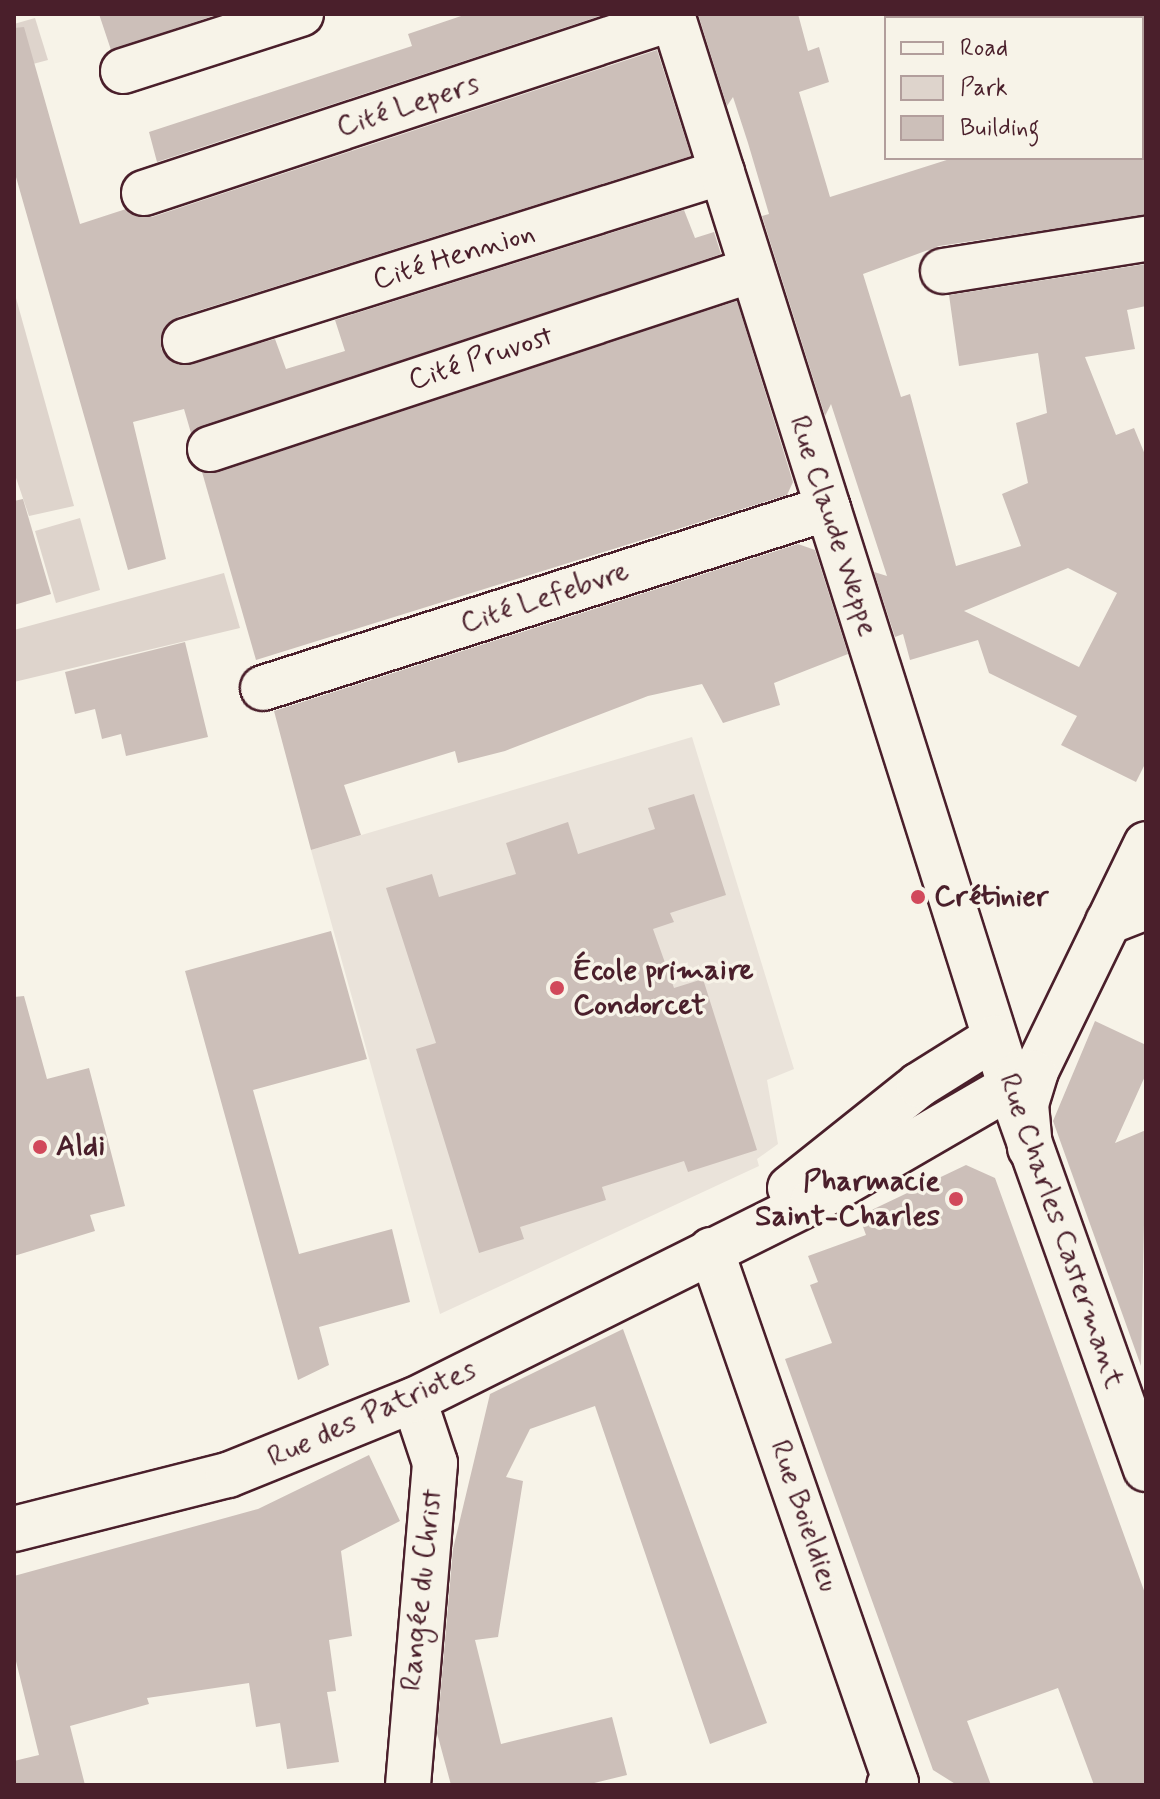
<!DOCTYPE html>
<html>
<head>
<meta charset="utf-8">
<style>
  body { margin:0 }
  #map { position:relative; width:1160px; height:1799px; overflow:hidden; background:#f7f3e8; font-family:Mynerve,sans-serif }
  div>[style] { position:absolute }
  .built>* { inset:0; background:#eae3da }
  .green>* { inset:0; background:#ded4cc }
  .building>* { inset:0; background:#ccbfb9 }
  .roads { filter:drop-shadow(2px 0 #4a1f2b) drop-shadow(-2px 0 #4a1f2b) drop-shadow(0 2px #4a1f2b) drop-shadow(0 -2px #4a1f2b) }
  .street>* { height:44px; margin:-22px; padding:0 22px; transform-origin:22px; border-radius:22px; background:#f7f3e8 }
  .secondary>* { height:44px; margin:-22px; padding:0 22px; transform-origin:22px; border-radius:22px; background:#f7f3e8 }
  .dots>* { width:22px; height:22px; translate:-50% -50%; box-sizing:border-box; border:4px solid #f7f3e8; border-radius:50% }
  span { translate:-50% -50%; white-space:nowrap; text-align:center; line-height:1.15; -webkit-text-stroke:7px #f7f3e8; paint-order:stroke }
  .street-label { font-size:30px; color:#4a1f2b }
  .poi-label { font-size:30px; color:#4a1f2b; font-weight:700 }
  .left { translate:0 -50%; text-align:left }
  .right { translate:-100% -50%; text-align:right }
  .frame { position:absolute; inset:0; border:16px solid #4a1f2b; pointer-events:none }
  .legend { position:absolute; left:884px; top:16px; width:260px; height:144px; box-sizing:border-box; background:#f7f3e8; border:2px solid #b29e9c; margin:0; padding:10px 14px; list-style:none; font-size:24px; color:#4a1f2b }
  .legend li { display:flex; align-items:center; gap:16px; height:40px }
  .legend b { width:40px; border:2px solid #b29e9c }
</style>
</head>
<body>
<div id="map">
  <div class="built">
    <div style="clip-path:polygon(692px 737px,794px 1069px,767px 1080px,778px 1144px,757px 1159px,759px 1166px,440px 1314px,311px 850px)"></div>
  </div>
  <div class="green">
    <div style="clip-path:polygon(35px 18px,48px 60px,14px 69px,14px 24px)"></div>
    <div style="clip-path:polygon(14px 291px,74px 506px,29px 516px,14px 472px)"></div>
    <div style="clip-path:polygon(80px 518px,100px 590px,56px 603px,35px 531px)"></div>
    <div style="clip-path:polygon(224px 573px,240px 628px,14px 682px,14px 630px)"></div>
  </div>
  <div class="building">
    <div style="clip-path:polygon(99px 14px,219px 14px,111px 50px)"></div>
    <div style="clip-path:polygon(467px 14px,606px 14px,157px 162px,149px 132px,412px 46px,408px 34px)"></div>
    <div style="clip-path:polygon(evenodd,698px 14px,798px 14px,808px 51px,819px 47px,829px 82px,799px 92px,830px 197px,953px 158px,1146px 153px,1146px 215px,939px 246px,863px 274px,901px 397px,910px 394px,956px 566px,1021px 546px,1002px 494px,1028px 483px,1016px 423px,1047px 413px,1038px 353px,959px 366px,949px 295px,1146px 264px,1146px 306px,1127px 310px,1135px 349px,1085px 357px,1116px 435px,1134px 428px,1146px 457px,1146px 762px,1136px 782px,1061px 745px,1077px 716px,989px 673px,978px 640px,910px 660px,903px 634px,895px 637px,874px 572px,887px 576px,831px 404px,825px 416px,762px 216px,769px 214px,748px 143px,733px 97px,727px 106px,698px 14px,1068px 568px,1117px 593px,1079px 667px,964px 611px,1068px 568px)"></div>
    <div style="clip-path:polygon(24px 27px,80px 224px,126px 209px,152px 217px,657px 50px,691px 156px,178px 317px,161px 336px,161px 349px,179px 365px,275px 339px,286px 369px,345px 351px,335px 320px,684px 210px,695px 238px,714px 232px,721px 254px,191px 433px,184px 409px,133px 422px,166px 559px,128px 570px,14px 170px,14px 28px)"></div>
    <div style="clip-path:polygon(737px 301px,793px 482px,787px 495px,256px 660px,202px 472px)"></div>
    <div style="clip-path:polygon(23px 499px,51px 594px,14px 605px,14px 501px)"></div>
    <div style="clip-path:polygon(798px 544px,815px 550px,848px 654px,774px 683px,780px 705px,723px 723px,702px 684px,648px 696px,505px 751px,458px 763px,455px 751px,416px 763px,344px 785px,361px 835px,311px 850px,274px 711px)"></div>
    <div style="clip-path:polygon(185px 642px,208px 737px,126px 756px,121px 734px,102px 739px,95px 709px,75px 714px,65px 672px)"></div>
    <div style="clip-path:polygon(694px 794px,726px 895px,670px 913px,674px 922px,653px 929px,674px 988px,703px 979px,757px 1150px,688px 1172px,684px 1161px,602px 1187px,606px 1200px,520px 1227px,524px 1239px,479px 1253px,416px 1049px,436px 1043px,386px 888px,432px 874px,439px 897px,516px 874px,506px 843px,568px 822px,578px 854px,655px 829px,648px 808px)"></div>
    <div style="clip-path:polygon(331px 931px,367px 1059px,253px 1090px,299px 1254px,392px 1229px,410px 1302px,319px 1327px,329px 1365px,298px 1380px,185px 971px)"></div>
    <div style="clip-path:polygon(24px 996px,47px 1079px,89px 1068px,125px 1206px,90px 1215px,95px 1231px,14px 1256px,14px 997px)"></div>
    <div style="clip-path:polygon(1095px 1021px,1146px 1045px,1146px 1074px,1115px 1143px,1146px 1130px,1141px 1366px,1053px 1121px)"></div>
    <div style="clip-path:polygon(966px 1165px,995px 1178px,1146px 1596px,1146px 1785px,1094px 1785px,1058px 1688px,967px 1721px,991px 1785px,957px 1785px,933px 1770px,785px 1359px,832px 1343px,810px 1285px,818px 1282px,808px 1256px,866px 1235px,859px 1216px)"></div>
    <div style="clip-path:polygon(623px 1329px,767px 1723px,710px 1744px,595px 1406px,530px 1429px,506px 1477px,523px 1481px,498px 1637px,475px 1640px,501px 1744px,612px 1717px,627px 1775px,586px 1785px,451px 1785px,437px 1733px,453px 1549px,490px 1394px)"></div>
    <div style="clip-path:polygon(369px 1455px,400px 1521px,341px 1551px,352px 1636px,329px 1640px,336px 1691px,327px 1692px,339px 1762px,287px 1769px,280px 1723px,256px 1727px,249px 1683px,147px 1698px,149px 1704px,70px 1726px,85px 1785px,14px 1785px,14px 1761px,39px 1755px,14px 1653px,14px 1576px,258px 1509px)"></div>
  </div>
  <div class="roads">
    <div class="street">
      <div style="left:123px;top:71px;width:187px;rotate:-17.8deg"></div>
      <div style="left:144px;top:193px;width:557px;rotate:-18.3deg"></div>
      <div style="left:943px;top:271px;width:206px;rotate:-9deg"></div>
      <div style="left:185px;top:341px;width:563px;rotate:-17.47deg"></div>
      <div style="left:210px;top:449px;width:571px;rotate:-18.28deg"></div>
      <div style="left:263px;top:688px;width:593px;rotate:-17.67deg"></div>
      <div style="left:1108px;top:922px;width:41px;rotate:-21.5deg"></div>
      <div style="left:1018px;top:1110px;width:381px;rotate:70.4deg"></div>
      <div style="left:711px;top:1250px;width:564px;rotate:70.86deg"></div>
      <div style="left:896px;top:1783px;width:7px;rotate:164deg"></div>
      <div style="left:408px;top:1785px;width:323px;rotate:-85.2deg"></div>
      <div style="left:435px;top:1463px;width:66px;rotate:-108.4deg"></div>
    </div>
    <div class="secondary">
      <div style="left:672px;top:14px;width:1126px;rotate:72.48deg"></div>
      <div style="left:1030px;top:1148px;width:44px;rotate:-95.2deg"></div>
      <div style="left:1026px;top:1104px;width:34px;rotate:-73deg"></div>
      <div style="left:1036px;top:1071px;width:252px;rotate:-64.1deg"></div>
      <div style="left:790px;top:1188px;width:165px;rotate:-38.6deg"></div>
      <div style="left:919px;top:1085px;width:89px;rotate:-32.1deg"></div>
      <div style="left:14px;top:1529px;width:221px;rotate:-14.2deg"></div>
      <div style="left:228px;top:1475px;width:201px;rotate:-22deg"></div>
      <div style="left:414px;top:1400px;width:446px;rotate:-26.5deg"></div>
      <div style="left:813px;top:1201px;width:255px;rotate:-30.1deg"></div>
    </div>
  </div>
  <div class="dots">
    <div style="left:918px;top:897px;background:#d1495b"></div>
    <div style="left:557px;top:988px;background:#d1495b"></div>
    <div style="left:40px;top:1147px;background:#d1495b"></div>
    <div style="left:956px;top:1199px;background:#d1495b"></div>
  </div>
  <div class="street-label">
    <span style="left:408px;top:106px;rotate:-18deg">Cité Lepers</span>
    <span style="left:454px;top:257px;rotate:-17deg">Cité Hennion</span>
    <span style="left:481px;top:359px;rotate:-18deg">Cité Pruvost</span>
    <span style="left:833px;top:526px;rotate:72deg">Rue Claude Weppe</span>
    <span style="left:545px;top:598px;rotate:-18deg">Cité Lefebvre</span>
    <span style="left:1061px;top:1231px;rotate:71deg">Rue Charles Castermant</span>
    <span style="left:372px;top:1414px;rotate:-24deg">Rue des Patriotes</span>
    <span style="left:804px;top:1516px;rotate:71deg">Rue Boieldieu</span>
    <span style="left:422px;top:1590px;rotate:-84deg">Rangée du Christ</span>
  </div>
  <div class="poi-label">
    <span class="left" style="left:934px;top:897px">Crétinier</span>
    <span class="left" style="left:573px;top:988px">École primaire<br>Condorcet</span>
    <span class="left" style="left:56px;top:1147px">Aldi</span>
    <span class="right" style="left:940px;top:1199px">Pharmacie<br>Saint-Charles</span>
  </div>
  <div class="frame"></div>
  <ul class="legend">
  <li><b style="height:10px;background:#f7f3e8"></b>Road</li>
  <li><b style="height:22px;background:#ded4cc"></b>Park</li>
  <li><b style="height:22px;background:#ccbfb9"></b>Building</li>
  </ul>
</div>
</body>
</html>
